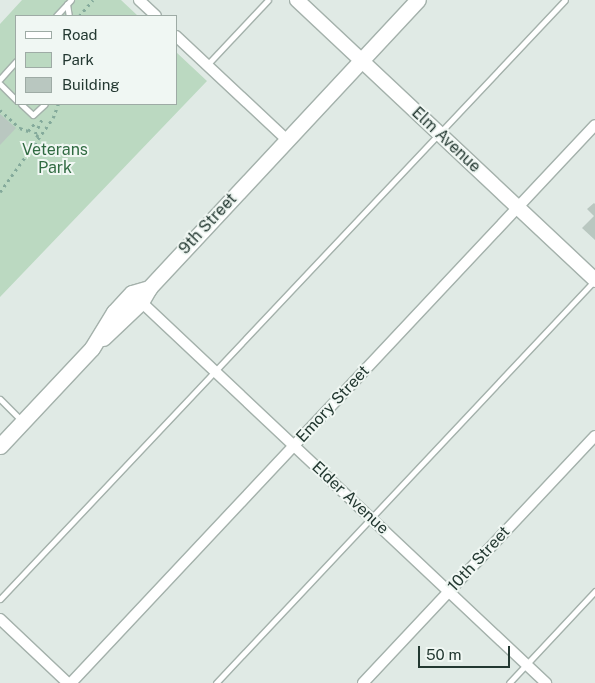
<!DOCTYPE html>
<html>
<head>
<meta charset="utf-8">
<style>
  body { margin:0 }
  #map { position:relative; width:595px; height:683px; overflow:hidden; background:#e0eae5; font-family:"Public Sans",sans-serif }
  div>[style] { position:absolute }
  .green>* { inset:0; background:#bbd9c1 }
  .building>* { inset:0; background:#b9c7c0 }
  .path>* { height:2.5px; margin-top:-1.25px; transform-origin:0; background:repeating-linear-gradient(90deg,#84aa9b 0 2.5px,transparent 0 6.5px) }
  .roads { filter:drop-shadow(1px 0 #a4b1ab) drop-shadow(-1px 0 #a4b1ab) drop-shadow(0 1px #a4b1ab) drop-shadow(0 -1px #a4b1ab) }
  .service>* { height:5px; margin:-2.5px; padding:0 2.5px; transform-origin:2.5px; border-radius:2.5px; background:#fff }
  .minor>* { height:10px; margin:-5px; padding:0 5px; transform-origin:5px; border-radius:5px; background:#fff }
  .tertiary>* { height:14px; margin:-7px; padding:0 7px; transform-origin:7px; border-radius:7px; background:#fff }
  .secondary>* { height:15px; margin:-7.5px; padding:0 7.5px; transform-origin:7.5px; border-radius:7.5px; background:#fff }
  span { translate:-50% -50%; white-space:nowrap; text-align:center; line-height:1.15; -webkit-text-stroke:4px #f0f7f3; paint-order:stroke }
  .street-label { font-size:16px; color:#233831 }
  .park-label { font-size:16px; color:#316b42 }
  .legend { position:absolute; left:15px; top:15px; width:162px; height:90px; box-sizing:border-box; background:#f0f7f3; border:1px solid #9eaba5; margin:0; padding:6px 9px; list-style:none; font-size:15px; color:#233831 }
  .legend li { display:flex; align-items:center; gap:10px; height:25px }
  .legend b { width:25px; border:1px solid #9eaba5 }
  .scale { position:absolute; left:418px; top:646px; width:92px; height:22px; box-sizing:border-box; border:2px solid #233831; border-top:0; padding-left:6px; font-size:15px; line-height:18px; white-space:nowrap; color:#233831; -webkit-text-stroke:4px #f0f7f3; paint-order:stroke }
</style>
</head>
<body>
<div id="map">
  <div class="green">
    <div style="clip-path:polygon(22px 0,121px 0,138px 16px,16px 16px,16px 104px,176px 104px,176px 52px,207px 81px,0 297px,0 24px)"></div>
  </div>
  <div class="building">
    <div style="clip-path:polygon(0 114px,16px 128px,0 145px)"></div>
    <div style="clip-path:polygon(594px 203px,595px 204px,595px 240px,582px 228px,594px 216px,587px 209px)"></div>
  </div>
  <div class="path">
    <div style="left:79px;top:16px;width:21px;rotate:-49deg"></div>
    <div style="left:0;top:110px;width:27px;rotate:42deg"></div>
    <div style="left:20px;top:128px;width:9px;rotate:21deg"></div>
    <div style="left:28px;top:131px;width:11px;rotate:-49deg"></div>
    <div style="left:38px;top:137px;width:4px;rotate:-135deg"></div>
    <div style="left:35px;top:134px;width:17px;rotate:-65deg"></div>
    <div style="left:0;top:192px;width:91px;rotate:-54.4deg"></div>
    <div style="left:53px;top:118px;width:15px;rotate:-70deg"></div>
  </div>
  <div class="roads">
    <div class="service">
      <div style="left:67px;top:4px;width:12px;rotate:81deg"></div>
      <div style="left:56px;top:16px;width:22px;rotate:-47deg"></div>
      <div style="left:207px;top:65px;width:89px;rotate:-46.8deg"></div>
      <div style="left:0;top:79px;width:24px;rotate:-48deg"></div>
      <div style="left:0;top:84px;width:23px;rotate:45deg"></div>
      <div style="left:21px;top:104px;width:16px;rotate:43deg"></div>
      <div style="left:33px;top:115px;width:16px;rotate:-43deg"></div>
      <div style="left:0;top:399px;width:30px;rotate:45deg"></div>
      <div style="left:0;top:599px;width:823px;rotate:-46.67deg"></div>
      <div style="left:216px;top:683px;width:552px;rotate:-46.76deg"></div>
      <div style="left:509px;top:683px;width:126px;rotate:-46.9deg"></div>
    </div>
    <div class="minor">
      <div style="left:139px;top:0;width:23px;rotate:43deg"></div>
      <div style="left:176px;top:36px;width:152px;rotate:43.1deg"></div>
      <div style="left:137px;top:298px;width:562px;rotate:43.27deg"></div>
      <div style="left:0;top:619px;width:93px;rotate:43.3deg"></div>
      <div style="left:71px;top:683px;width:765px;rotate:-46.8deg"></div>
      <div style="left:363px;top:683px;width:339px;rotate:-46.8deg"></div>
    </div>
    <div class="tertiary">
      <div style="left:297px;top:0;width:409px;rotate:43.2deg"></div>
    </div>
    <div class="secondary">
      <div style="left:103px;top:338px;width:52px;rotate:-43.5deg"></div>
      <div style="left:141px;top:302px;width:16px;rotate:-60deg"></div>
      <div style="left:0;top:446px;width:134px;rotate:-46.8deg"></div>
      <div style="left:92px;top:348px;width:42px;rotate:-58.6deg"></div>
      <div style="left:114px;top:312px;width:26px;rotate:-47deg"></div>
      <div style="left:132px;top:293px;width:18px;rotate:-16deg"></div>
      <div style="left:149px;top:288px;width:394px;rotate:-47deg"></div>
    </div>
  </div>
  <div class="street-label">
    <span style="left:446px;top:140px;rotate:43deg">Elm Avenue</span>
    <span style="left:208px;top:224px;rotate:-47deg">9th Street</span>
    <span style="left:333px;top:404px;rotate:-47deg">Emory Street</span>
    <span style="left:350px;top:498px;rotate:43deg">Elder Avenue</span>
    <span style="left:479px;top:559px;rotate:-47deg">10th Street</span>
  </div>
  <div class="park-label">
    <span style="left:55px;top:159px">Veterans<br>Park</span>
  </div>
  <ul class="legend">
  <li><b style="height:6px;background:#fff"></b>Road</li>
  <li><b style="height:14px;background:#bbd9c1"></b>Park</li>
  <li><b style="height:14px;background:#b9c7c0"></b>Building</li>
  </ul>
  <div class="scale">50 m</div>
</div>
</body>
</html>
